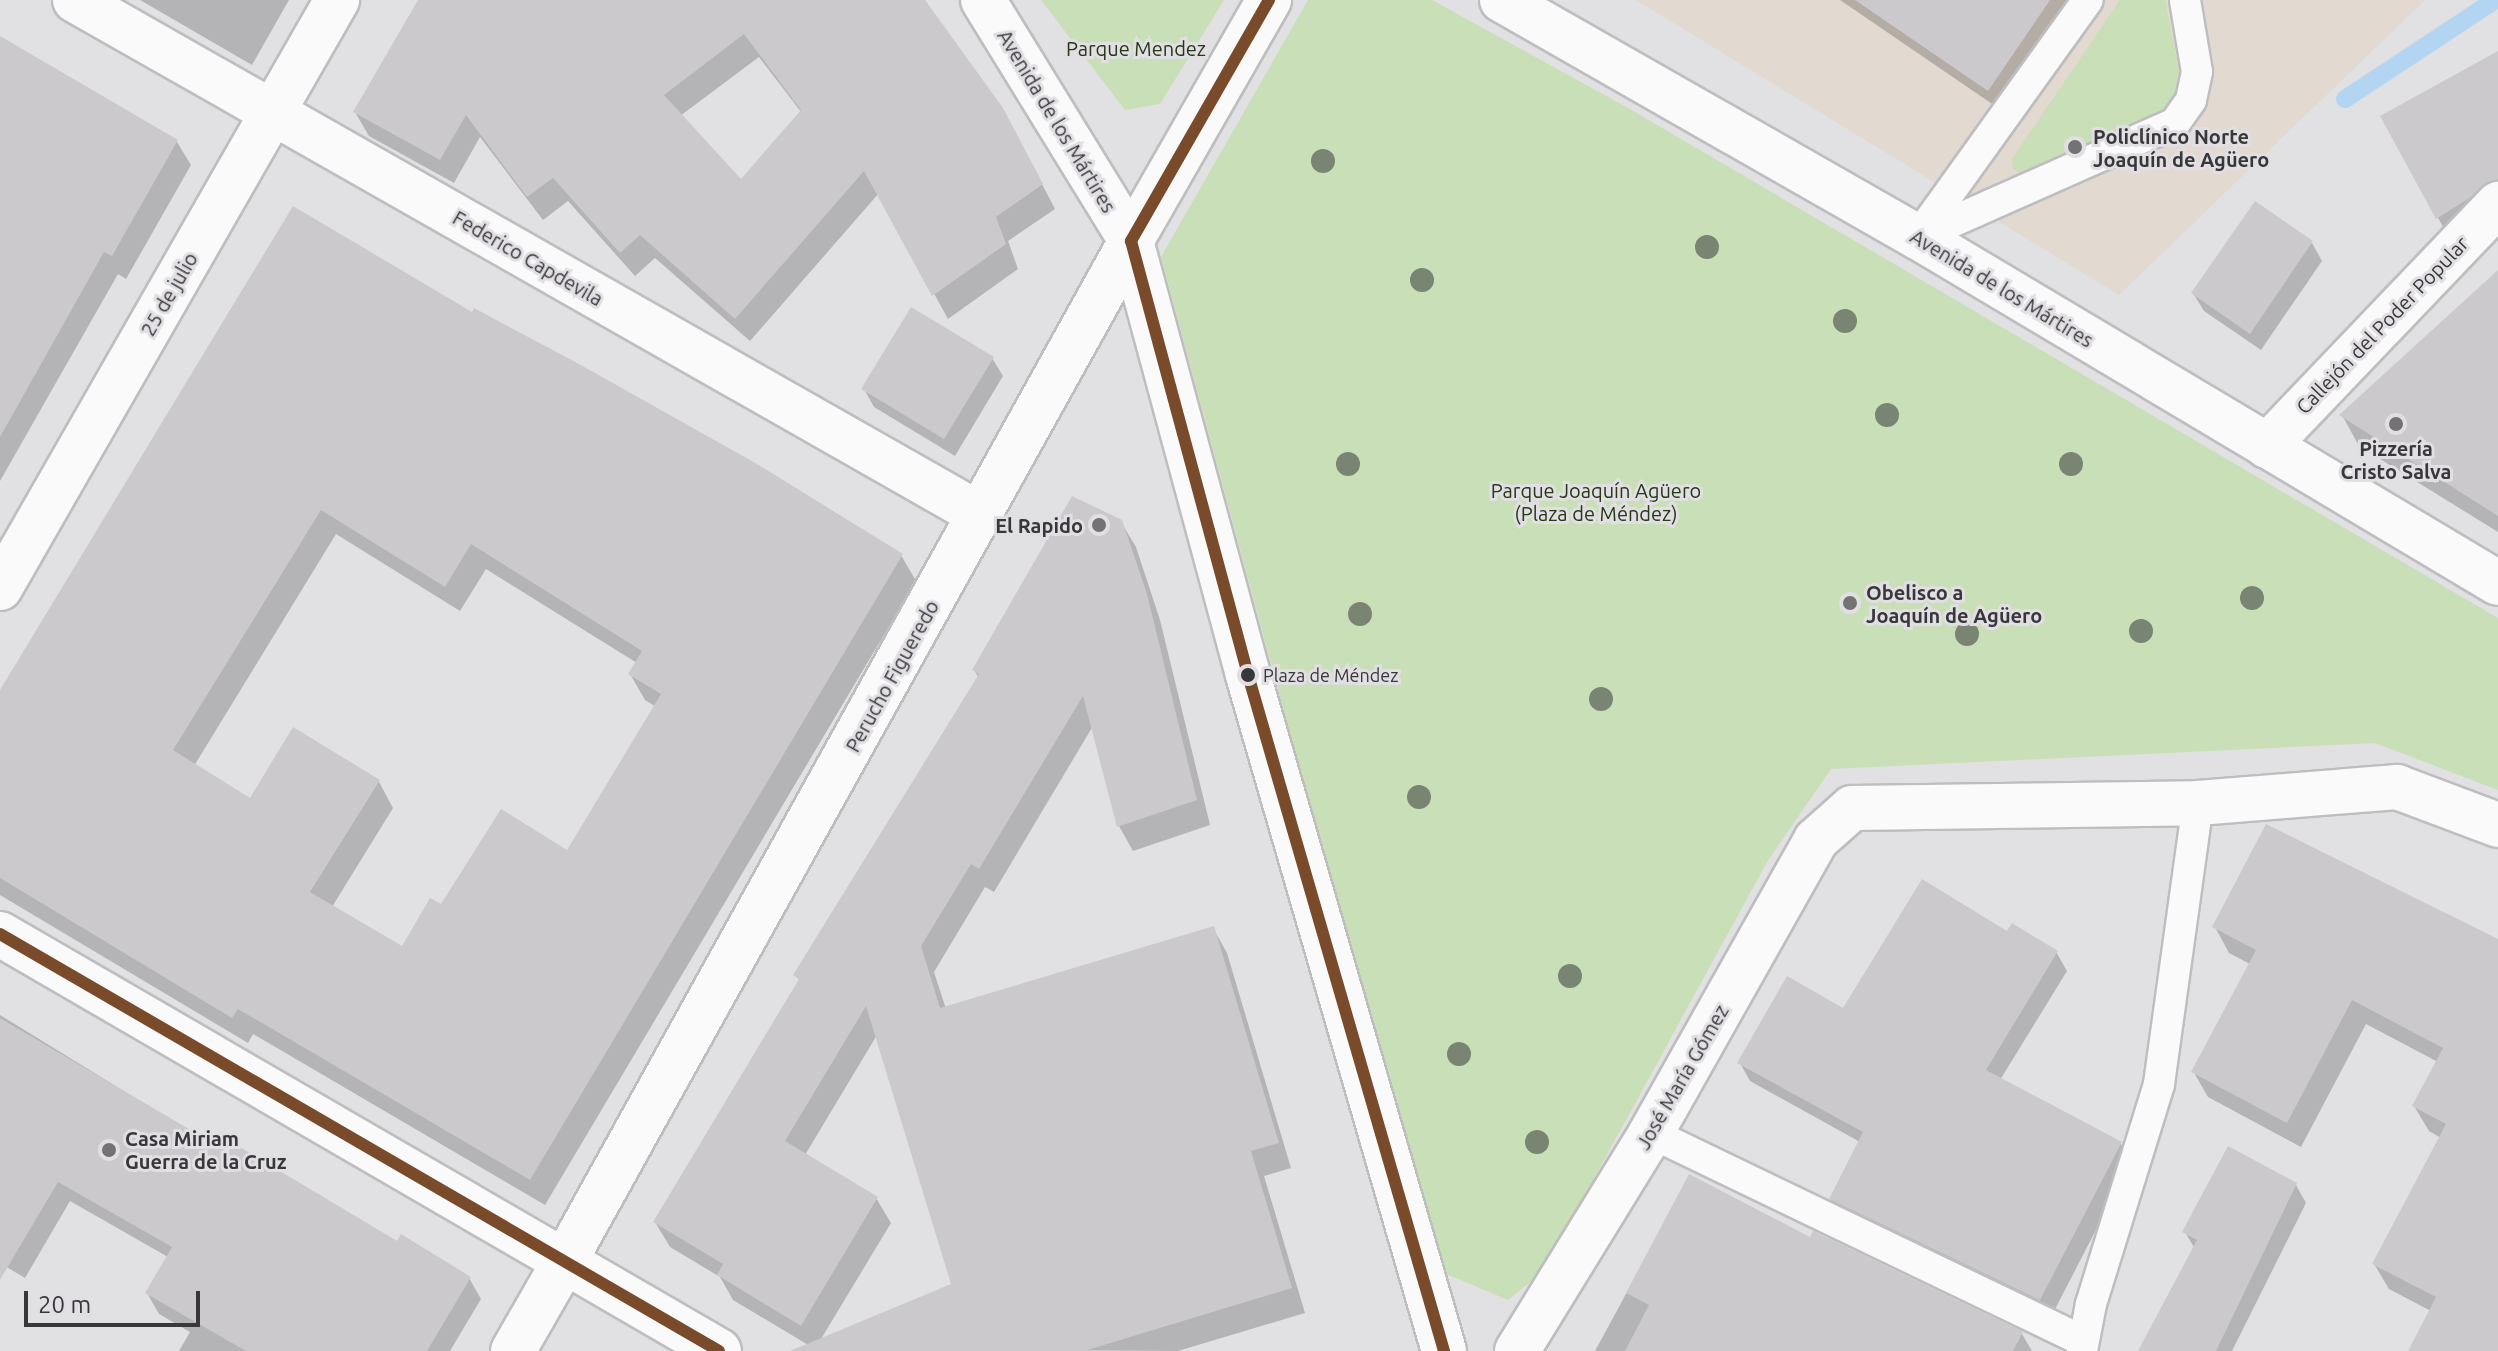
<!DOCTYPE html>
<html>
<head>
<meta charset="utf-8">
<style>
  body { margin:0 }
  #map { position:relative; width:2498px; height:1351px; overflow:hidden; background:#e1e0e3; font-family:Ubuntu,sans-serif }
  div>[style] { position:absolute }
  .medical>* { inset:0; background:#e2d9d0 }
  .green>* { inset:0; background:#c8dfb7 }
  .shadow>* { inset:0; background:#0003 }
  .stream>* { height:18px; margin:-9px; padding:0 9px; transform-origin:9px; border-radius:9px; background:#b3d5f2 }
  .building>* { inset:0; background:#cbc9cb }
  .roads { filter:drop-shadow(2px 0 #bebdc0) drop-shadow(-2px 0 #bebdc0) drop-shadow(0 2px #bebdc0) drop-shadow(0 -2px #bebdc0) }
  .service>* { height:30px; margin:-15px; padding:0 15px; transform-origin:15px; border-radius:15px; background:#fafafb }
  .minor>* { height:44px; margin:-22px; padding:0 22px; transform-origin:22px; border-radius:22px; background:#fafafb }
  .tertiary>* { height:44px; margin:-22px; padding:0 22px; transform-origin:22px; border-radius:22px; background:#fafafb }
  .secondary>* { height:44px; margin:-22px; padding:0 22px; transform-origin:22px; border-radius:22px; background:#fafafb }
  .bus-1>* { height:12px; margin:-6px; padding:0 6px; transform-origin:6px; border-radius:6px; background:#7a4b2a }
  .trees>* { width:24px; height:24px; margin:-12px; border-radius:50%; background:#7a8472 }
  .dots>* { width:22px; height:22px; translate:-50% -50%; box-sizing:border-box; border:4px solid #e1dfe4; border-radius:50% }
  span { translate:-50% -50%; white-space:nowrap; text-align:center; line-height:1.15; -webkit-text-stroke:6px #e1dfe4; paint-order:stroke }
  .bus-label { font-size:18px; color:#383739 }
  .left { translate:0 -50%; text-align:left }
  .park-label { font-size:20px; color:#253915 }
  .street-label { font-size:20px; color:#383739 }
  .poi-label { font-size:20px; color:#383739; font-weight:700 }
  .right { translate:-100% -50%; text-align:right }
  .scale { position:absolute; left:24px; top:1291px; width:176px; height:36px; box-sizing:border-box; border:4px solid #383739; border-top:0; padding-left:10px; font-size:24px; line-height:28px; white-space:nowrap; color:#383739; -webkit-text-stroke:6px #e1dfe4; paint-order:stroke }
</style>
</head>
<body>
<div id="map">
  <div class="medical">
    <div style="clip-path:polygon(1636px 0,2425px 0,2119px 295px)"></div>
  </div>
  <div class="green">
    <div style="clip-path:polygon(1041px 0,1224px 0,1160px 104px,1125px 110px)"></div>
    <div style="clip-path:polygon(1308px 0,1432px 0,1628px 108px,2498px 618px,2498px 790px,2375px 743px,1831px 769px,1767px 862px,1543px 1272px,1508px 1300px,1444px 1273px,1340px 918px,1161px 257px)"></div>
    <div style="clip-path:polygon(2120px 0,2165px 0,2180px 75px,2179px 90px,2171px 105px,2151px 121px,2022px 174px,2013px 169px,2012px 159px)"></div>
  </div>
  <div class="shadow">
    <div style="clip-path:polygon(140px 0,289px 0,252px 65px)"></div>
    <div style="clip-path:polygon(evenodd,421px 0,924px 0,1016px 134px,1055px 209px,1008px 241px,1018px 269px,948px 319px,879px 193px,750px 341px,655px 258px,635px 276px,568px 201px,543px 220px,480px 137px,454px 183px,369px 136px,355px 112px,421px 0,759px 57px,802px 113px,741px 182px,680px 116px,759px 57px)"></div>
    <div style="clip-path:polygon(1840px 0,2075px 0,2001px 110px)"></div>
    <div style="clip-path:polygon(0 41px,177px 142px,191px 165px,126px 279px,118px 274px,0 481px)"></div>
    <div style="clip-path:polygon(2498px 55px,2498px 176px,2476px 187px,2487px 208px,2448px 236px,2383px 117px)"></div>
    <div style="clip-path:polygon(2312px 243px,2322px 261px,2261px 350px,2204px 311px,2193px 293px)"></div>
    <div style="clip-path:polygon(2498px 273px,2498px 532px,2359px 446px,2342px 415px)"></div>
    <div style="clip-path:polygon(evenodd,473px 315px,901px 555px,916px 581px,545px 1205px,253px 1034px,248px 1043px,0 895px,0 697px,473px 315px,336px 534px,460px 611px,486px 569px,637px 663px,630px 674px,645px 700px,656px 707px,568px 853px,442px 906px,403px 949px,332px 907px,393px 808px,379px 782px,250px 801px,194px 766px,336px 534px)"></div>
    <div style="clip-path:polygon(992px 358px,1003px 376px,955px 456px,874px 407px,864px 389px)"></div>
    <div style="clip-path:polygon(evenodd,1121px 522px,1136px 547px,1160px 620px,1210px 825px,1133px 851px,1119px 826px,1093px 726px,994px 892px,985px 887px,934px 972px,946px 1009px,1213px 928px,1227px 953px,1291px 1168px,1264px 1176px,1305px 1313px,1178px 1351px,815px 1349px,733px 1300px,720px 1277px,670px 1247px,655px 1222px,800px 982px,796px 975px,979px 678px,974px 670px,1121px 522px,877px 1035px,954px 1285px,821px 1339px,891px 1223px,876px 1198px,805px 1155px,877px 1035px)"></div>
    <div style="clip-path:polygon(2215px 927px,2498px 942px,2498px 1351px,2410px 1351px,2431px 1311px,2389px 1289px,2374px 1264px,2441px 1138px,2429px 1131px,2414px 1106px,2438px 1062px,2366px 1024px,2301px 1147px,2208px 1097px,2193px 1071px,2250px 964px,2229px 953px)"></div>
    <div style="clip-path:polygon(2008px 934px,2056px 952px,2067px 971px,2000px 1080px,2121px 1144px,2131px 1162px,2051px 1317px,1842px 1217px,1831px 1199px,1860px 1142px,1750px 1081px,1740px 1063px)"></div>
    <div style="clip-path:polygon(0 1015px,228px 1155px,469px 1278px,481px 1299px,450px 1351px,179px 1351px,190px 1332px,159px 1314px,147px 1293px,168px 1257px,70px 1201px,25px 1278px,0 1263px)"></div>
    <div style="clip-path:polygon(1690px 1176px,1810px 1239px,2022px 1334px,2032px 1351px,1595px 1351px)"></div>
    <div style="clip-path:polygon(2296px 1185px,2306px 1203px,2232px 1351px,2141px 1351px,2195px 1249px,2185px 1232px)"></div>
  </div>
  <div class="stream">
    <div style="left:2345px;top:99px;width:180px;rotate:-33.4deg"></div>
  </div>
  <div class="building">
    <div style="clip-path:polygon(evenodd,418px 0,925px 0,1003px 108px,1043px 184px,996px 217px,1006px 244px,932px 296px,864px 171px,735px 319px,640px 235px,620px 253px,553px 178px,527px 197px,466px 115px,440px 160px,353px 112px,418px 0,744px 34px,801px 110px,741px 179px,664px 95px,744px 34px)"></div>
    <div style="clip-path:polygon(1855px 0,2050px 0,1988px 91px)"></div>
    <div style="clip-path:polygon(0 36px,178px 140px,112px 256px,104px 252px,0 437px)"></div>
    <div style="clip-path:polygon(2498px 51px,2498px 180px,2436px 219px,2380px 116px)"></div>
    <div style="clip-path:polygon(2255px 201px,2313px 241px,2250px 334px,2191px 293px)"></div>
    <div style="clip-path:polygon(evenodd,293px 206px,472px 312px,474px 308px,579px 364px,757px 464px,903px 554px,530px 1180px,238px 1009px,232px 1018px,0 878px,0 690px,293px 206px,321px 510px,445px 587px,471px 544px,642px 651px,628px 674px,661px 694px,567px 850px,501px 809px,441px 904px,430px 898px,402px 946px,310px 892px,380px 780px,293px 727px,250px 798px,173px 750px,321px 510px)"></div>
    <div style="clip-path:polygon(2498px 270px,2498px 516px,2339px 415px)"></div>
    <div style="clip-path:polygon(911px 307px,994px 357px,944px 439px,861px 389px)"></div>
    <div style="clip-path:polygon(1072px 496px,1122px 520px,1147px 594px,1197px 800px,1117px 827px,1083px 696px,979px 869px,971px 864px,921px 946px,940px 1008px,1214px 926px,1279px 1143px,1251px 1151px,1292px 1288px,1084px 1351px,790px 1351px,951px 1284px,866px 1006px,785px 1141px,878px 1197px,801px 1326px,717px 1275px,723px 1264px,653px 1222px,799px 979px,793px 975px,979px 674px,972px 670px)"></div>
    <div style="clip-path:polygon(2266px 824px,2498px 939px,2498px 1351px,2408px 1351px,2436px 1297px,2372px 1264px,2446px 1124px,2412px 1106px,2443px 1048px,2352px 1000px,2287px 1123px,2191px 1072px,2256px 950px,2212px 927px)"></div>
    <div style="clip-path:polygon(1922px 879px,2007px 931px,2012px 923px,2058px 951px,1986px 1070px,2122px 1142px,2040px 1300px,1829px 1199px,1863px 1132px,1737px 1063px,1787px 976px,1843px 1008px)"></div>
    <div style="clip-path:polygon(0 1018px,228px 1152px,233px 1143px,397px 1241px,401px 1234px,471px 1277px,427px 1351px,246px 1351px,145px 1293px,172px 1247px,58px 1182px,0 1280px)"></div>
    <div style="clip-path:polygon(2228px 1146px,2297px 1183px,2216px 1351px,2138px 1351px,2197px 1240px,2182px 1232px)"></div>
    <div style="clip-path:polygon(1689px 1174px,1810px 1237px,1813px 1231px,2023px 1332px,2013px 1351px,1625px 1351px,1649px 1305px,1626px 1293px)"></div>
  </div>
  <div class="roads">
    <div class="service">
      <div style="left:1919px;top:235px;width:289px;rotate:-54.3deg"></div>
      <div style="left:1918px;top:237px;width:281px;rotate:-23.9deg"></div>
      <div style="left:2175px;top:123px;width:28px;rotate:-55deg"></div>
      <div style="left:2191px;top:100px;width:29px;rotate:-78deg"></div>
      <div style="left:2197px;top:72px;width:73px;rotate:-99.5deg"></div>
      <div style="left:1651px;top:1133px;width:479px;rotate:25.7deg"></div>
      <div style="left:2082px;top:1351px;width:48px;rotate:-79.2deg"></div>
      <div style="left:2091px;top:1304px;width:230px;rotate:-72.8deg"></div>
      <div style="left:2159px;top:1084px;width:284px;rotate:-82.1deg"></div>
    </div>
    <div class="minor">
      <div style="left:75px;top:0;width:1042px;rotate:29.62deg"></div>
      <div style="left:2267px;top:446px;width:335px;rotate:-46.3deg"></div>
      <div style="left:513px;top:1351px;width:100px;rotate:-60.1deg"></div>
      <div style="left:1517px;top:1351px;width:256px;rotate:-58.4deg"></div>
      <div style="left:1651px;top:1133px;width:336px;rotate:-60.6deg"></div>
      <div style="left:1816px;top:840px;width:48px;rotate:-41.6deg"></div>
      <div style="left:1852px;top:808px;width:346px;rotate:-0.8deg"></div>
      <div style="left:2198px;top:803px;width:200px;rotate:-4.6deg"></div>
      <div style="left:2397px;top:787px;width:108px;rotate:20.6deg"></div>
    </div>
    <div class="tertiary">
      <div style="left:0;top:588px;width:678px;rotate:-60.18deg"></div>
      <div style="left:0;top:934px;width:831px;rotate:30.11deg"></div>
      <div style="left:563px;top:1264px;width:1170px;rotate:-60.96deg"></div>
    </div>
    <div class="secondary">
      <div style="left:983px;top:0;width:283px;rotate:58.4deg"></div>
      <div style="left:1131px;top:241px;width:449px;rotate:74.9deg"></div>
      <div style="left:1248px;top:675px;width:704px;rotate:73.83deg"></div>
      <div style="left:1502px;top:0;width:479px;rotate:29.7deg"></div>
      <div style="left:1918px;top:237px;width:675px;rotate:30.82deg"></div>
      <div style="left:1131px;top:241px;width:278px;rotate:-60.2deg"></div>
    </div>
  </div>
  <div class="bus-1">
    <div style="left:1269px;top:0;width:278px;rotate:119.8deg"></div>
    <div style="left:1131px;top:241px;width:449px;rotate:74.9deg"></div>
    <div style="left:1248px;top:675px;width:704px;rotate:73.83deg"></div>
    <div style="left:0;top:934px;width:831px;rotate:30.11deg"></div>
  </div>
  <div class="trees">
    <div style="left:1323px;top:161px"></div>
    <div style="left:1707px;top:247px"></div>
    <div style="left:1422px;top:280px"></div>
    <div style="left:1845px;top:321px"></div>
    <div style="left:1887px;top:415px"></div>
    <div style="left:1348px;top:464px"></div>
    <div style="left:2071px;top:464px"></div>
    <div style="left:2252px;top:598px"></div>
    <div style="left:1360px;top:614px"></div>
    <div style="left:2141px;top:631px"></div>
    <div style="left:1967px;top:634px"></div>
    <div style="left:1601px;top:699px"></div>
    <div style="left:1419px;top:797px"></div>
    <div style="left:1570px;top:976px"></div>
    <div style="left:1459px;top:1054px"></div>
    <div style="left:1537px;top:1142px"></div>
  </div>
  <div class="dots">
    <div style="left:2075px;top:147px;background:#737274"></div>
    <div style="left:2396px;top:424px;background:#737274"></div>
    <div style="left:1099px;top:525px;background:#737274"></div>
    <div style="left:1850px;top:603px;background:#737274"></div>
    <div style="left:1248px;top:675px;background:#383739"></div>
    <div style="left:109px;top:1150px;background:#737274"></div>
  </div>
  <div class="bus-label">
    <span class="left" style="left:1263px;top:675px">Plaza de Méndez</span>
  </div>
  <div class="park-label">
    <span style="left:1136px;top:48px">Parque Mendez</span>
    <span style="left:1596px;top:502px">Parque Joaquín Agüero<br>(Plaza de Méndez)</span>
  </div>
  <div class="street-label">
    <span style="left:1057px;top:121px;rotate:59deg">Avenida de los Mártires</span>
    <span style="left:528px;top:258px;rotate:30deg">Federico Capdevila</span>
    <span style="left:2002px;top:288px;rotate:31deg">Avenida de los Mártires</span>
    <span style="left:169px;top:294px;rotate:-60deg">25 de julio</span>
    <span style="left:2382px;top:325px;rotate:-46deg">Callejón del Poder Popular</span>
    <span style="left:892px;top:676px;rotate:-61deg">Perucho Figueredo</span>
    <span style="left:1682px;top:1077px;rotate:-60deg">José María Gómez</span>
  </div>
  <div class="poi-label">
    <span class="left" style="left:2093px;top:148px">Policlínico Norte<br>Joaquín de Agüero</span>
    <span style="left:2396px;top:460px">Pizzería<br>Cristo Salva</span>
    <span class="right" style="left:1083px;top:525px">El Rapido</span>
    <span class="left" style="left:1866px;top:604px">Obelisco a<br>Joaquín de Agüero</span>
    <span class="left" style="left:125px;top:1150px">Casa Miriam<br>Guerra de la Cruz</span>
  </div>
  <div class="scale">20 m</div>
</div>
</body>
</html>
